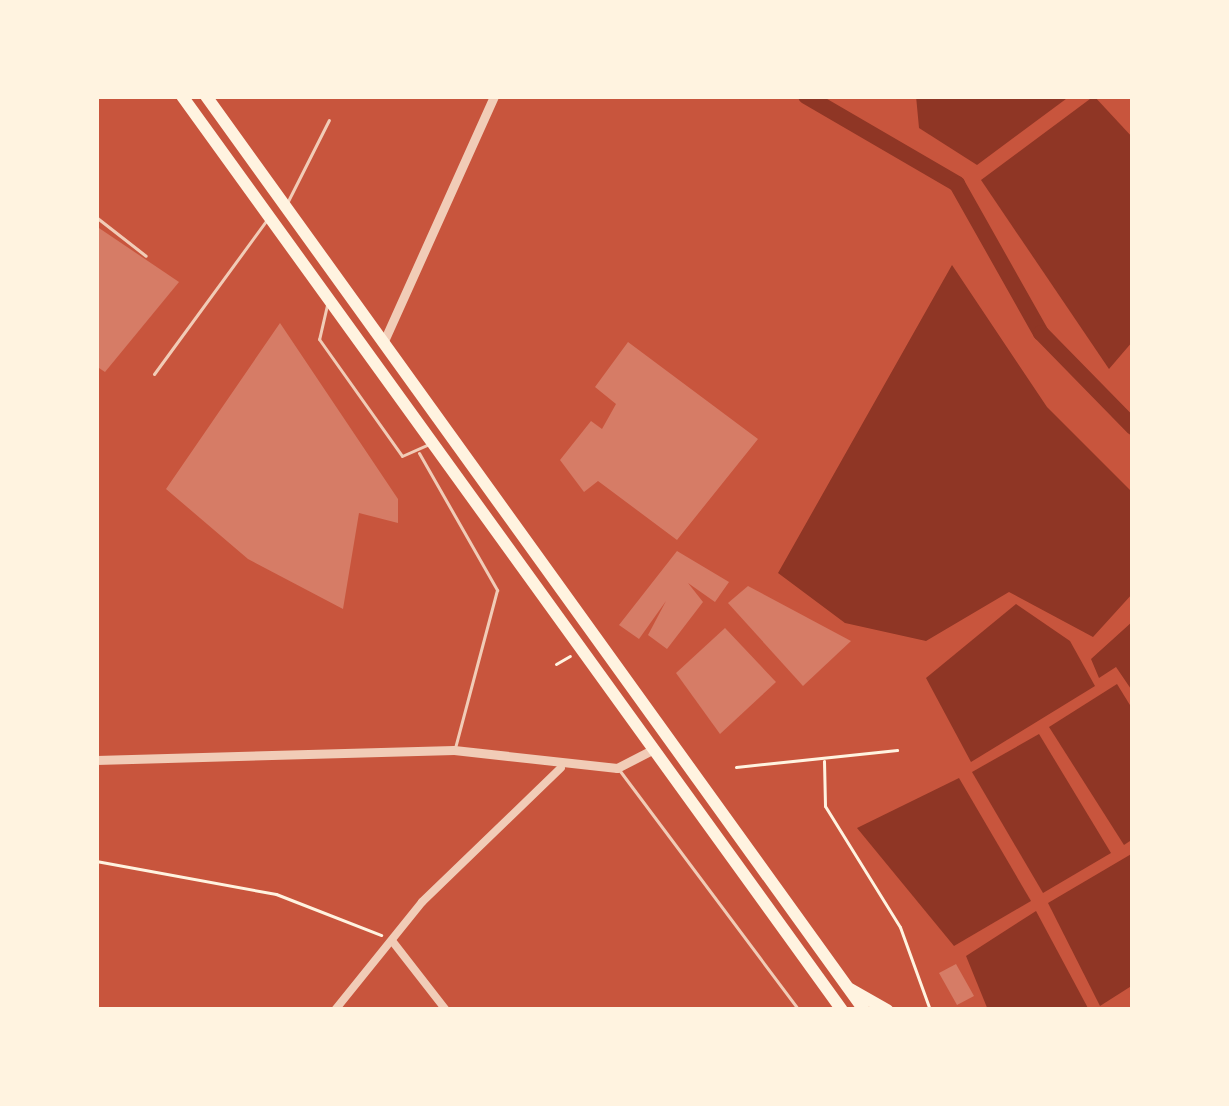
<!DOCTYPE html>
<html>
<head>
<meta charset="utf-8">
<style>
  body { margin:0 }
  #map { position:relative; width:1229px; height:1106px; overflow:hidden; background:#c8553d; font-family:Merriweather,serif }
  div>[style] { position:absolute }
  .water>* { inset:0; background:#8f3625 }
  .canal>* { height:16px; margin:-8px; padding:0 8px; transform-origin:8px; border-radius:8px; background:#8f3625 }
  .building>* { inset:0; background:#d67c66 }
  .path>* { height:3px; margin:-1.5px; padding:0 1.5px; transform-origin:1.5px; border-radius:1.5px; background:#fff3e0 }
  .service>* { height:3px; margin:-1.5px; padding:0 1.5px; transform-origin:1.5px; border-radius:1.5px; background:#f1ccb7 }
  .minor>* { height:8px; margin:-4px; padding:0 4px; transform-origin:4px; border-radius:4px; background:#f1ccb7 }
  .tertiary>* { height:9px; margin:-4.5px; padding:0 4.5px; transform-origin:4.5px; border-radius:4.5px; background:#f1ccb7 }
  .primary>* { height:12px; margin:-6px; padding:0 6px; transform-origin:6px; border-radius:6px; background:#fff3e0 }
  span { translate:-50% -50%; white-space:nowrap; text-align:center; line-height:1.15; -webkit-text-stroke:10px #fff3e0; paint-order:stroke }
  .frame { position:absolute; inset:0; border:99px solid #fff3e0; pointer-events:none }
</style>
</head>
<body>
<div id="map">
  <div class="water">
    <div style="clip-path:polygon(916px 96px,1070px 96px,977px 165px,919px 128px)"></div>
    <div style="clip-path:polygon(1094px 96px,1133px 138px,1133px 341px,1109px 369px,981px 180px)"></div>
    <div style="clip-path:polygon(952px 265px,1047px 407px,1133px 493px,1133px 593px,1093px 637px,1009px 592px,926px 641px,845px 623px,778px 573px)"></div>
    <div style="clip-path:polygon(1016px 604px,1070px 641px,1095px 686px,971px 762px,926px 678px)"></div>
    <div style="clip-path:polygon(1133px 621px,1133px 692px,1116px 667px,1099px 678px,1091px 659px)"></div>
    <div style="clip-path:polygon(1117px 684px,1133px 710px,1133px 839px,1124px 845px,1049px 727px)"></div>
    <div style="clip-path:polygon(1039px 734px,1111px 853px,1043px 893px,972px 772px)"></div>
    <div style="clip-path:polygon(959px 778px,1031px 901px,954px 946px,857px 828px)"></div>
    <div style="clip-path:polygon(1133px 853px,1133px 985px,1100px 1006px,1048px 903px)"></div>
    <div style="clip-path:polygon(1036px 911px,1089px 1010px,988px 1010px,966px 956px)"></div>
  </div>
  <div class="canal">
    <div style="left:806px;top:96px;width:175px;rotate:30.2deg"></div>
    <div style="left:957px;top:184px;width:171px;rotate:60.6deg"></div>
    <div style="left:1041px;top:333px;width:132px;rotate:45.6deg"></div>
  </div>
  <div class="building">
    <div style="clip-path:polygon(96px 226px,179px 282px,105px 372px,96px 366px)"></div>
    <div style="clip-path:polygon(280px 323px,398px 499px,398px 523px,359px 513px,343px 609px,248px 559px,166px 489px)"></div>
    <div style="clip-path:polygon(628px 342px,758px 439px,677px 540px,598px 481px,584px 492px,560px 460px,591px 421px,602px 429px,616px 404px,595px 387px)"></div>
    <div style="clip-path:polygon(677px 551px,729px 582px,715px 602px,688px 583px,703px 602px,667px 649px,648px 635px,666px 601px,639px 639px,619px 625px)"></div>
    <div style="clip-path:polygon(748px 586px,851px 641px,803px 686px,728px 603px)"></div>
    <div style="clip-path:polygon(725px 628px,776px 682px,720px 734px,676px 673px)"></div>
    <div style="clip-path:polygon(956px 964px,974px 996px,957px 1005px,939px 973px)"></div>
  </div>
  <div class="path">
    <div style="left:556px;top:664px;width:16px;rotate:-30deg"></div>
    <div style="left:824px;top:761px;width:45px;rotate:88.7deg"></div>
    <div style="left:825px;top:806px;width:142px;rotate:58.2deg"></div>
    <div style="left:900px;top:927px;width:88px;rotate:70.1deg"></div>
    <div style="left:736px;top:767px;width:162px;rotate:-6deg"></div>
    <div style="left:96px;top:861px;width:183px;rotate:10.4deg"></div>
    <div style="left:276px;top:894px;width:113px;rotate:21.3deg"></div>
  </div>
  <div class="service">
    <div style="left:287px;top:203px;width:93px;rotate:-63.2deg"></div>
    <div style="left:96px;top:217px;width:63px;rotate:38deg"></div>
    <div style="left:327px;top:305px;width:35px;rotate:103deg"></div>
    <div style="left:319px;top:339px;width:143px;rotate:54.6deg"></div>
    <div style="left:402px;top:456px;width:30px;rotate:-24deg"></div>
    <div style="left:154px;top:374px;width:190px;rotate:-53.8deg"></div>
    <div style="left:419px;top:453px;width:158px;rotate:60.3deg"></div>
    <div style="left:497px;top:590px;width:163px;rotate:104.9deg"></div>
    <div style="left:620px;top:771px;width:299px;rotate:53.2deg"></div>
  </div>
  <div class="minor">
    <div style="left:393px;top:942px;width:86px;rotate:52.1deg"></div>
    <div style="left:335px;top:1010px;width:139px;rotate:-51.1deg"></div>
    <div style="left:422px;top:902px;width:193px;rotate:-44deg"></div>
  </div>
  <div class="tertiary">
    <div style="left:384px;top:341px;width:269px;rotate:-65.8deg"></div>
    <div style="left:96px;top:760px;width:358px;rotate:-1.6deg"></div>
    <div style="left:454px;top:750px;width:164px;rotate:6.3deg"></div>
    <div style="left:617px;top:768px;width:42px;rotate:-27.2deg"></div>
  </div>
  <div class="primary">
    <div style="left:182px;top:96px;width:1127px;rotate:54.17deg"></div>
    <div style="left:206px;top:96px;width:1126px;rotate:54.25deg"></div>
    <div style="left:850px;top:989px;width:43px;rotate:29.6deg"></div>
  </div>
  <div class="frame"></div>
</div>
</body>
</html>
